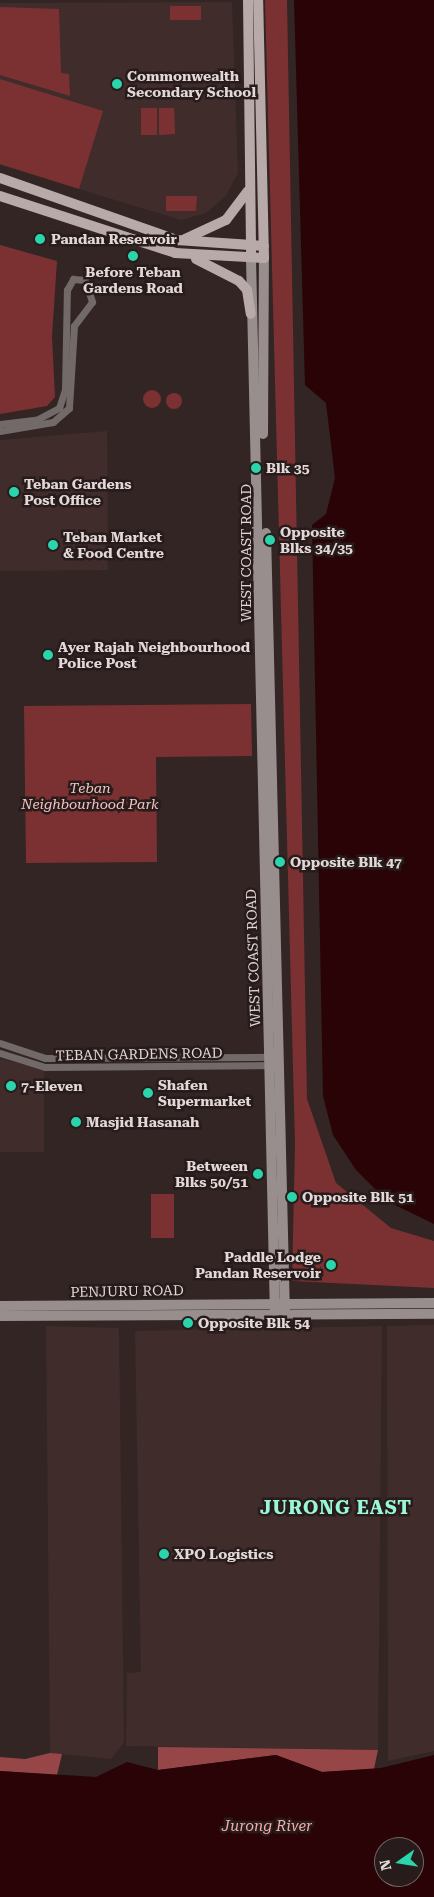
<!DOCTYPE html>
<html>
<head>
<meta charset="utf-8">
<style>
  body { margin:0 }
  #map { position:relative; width:434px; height:1897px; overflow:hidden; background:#322524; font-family:"Roboto Serif",serif }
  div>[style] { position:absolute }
  .built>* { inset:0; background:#402c2b }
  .green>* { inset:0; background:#7b3132 }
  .round { border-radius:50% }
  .forest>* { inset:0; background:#964646 }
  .water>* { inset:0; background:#290305 }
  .minor>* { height:7px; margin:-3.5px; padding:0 3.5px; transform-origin:3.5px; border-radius:3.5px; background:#716a69 }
  .secondary>* { height:10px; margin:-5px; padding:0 5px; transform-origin:5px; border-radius:5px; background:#998e8e }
  .primary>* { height:10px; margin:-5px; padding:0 5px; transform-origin:5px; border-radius:5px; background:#b9aaaa }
  .dots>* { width:14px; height:14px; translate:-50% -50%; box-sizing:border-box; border:2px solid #281b1b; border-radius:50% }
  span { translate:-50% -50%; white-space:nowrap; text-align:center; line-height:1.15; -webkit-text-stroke:5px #281b1b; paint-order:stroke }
  .poi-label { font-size:14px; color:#e1d8d7; font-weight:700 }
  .left { translate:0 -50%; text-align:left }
  .right { translate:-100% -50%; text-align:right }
  .street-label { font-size:14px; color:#e1d8d7 }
  .park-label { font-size:14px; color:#f4c4c1; font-style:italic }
  .water-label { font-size:15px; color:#f3adaa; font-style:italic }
  .district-label { font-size:19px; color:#99f7d9; font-weight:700; letter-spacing:1px }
  .north { position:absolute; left:374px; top:1837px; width:50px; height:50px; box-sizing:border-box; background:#281b1b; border:1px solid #726766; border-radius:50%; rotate:257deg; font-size:14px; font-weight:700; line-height:20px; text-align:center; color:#e1d8d7 }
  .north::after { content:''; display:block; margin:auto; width:18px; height:22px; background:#2ad5ac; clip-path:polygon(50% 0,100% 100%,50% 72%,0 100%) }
</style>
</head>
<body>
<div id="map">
  <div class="built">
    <div style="clip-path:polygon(232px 2px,238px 173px,226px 196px,206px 213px,181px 220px,0 165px,0 3px)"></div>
    <div style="clip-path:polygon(107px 431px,108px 570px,0 571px,0 440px)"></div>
    <div style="clip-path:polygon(0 1059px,44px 1069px,44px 1152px,0 1152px)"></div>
    <div style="clip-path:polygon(434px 1325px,434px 1751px,388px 1761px,387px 1326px)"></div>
    <div style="clip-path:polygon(46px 1326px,119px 1328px,124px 1742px,111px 1759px,50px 1753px)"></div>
    <div style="clip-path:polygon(382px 1326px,378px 1750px,126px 1746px,127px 1673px,141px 1672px,135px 1331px)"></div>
  </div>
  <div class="green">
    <div style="clip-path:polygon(265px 0,287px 0,307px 1099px,336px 1183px,391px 1228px,434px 1241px,434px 1288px,292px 1281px,295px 1144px)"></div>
    <div style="clip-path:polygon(170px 6px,201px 6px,201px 20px,170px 20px)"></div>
    <div style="clip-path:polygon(0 7px,59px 9px,61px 73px,69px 74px,70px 96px,0 75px)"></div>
    <div style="clip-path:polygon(0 79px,103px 111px,79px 189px,0 164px)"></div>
    <div style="clip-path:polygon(141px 108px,157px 108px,157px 135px,141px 135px)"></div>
    <div style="clip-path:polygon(159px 108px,174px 108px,175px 134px,159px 135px)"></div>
    <div style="clip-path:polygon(166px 196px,197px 196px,196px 211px,166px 211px)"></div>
    <div style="clip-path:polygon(0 245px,57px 261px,52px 336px,55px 397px,47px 406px,0 414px)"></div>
    <div class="round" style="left:143px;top:390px;width:18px;height:18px"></div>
    <div class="round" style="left:166px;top:393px;width:16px;height:16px"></div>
    <div style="clip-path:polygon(251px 704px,252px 756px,156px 757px,157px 862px,26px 863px,24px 706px)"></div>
    <div style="clip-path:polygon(151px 1194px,174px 1194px,174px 1238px,151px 1238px)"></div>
  </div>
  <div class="forest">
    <div style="clip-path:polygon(158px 1747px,378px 1750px,374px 1769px,322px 1772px,276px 1755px,158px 1770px)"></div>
    <div style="clip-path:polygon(50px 1753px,62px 1754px,57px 1775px,0 1771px,0 1757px,25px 1759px)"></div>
  </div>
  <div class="water">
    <div style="clip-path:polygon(294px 0,434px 0,434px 1224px,387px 1201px,356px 1170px,333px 1135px,323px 1096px,312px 525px,326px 514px,335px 478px,326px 403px,305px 385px)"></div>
    <div style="clip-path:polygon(evenodd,276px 1755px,322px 1772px,381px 1768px,434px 1755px,434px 1897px,0 1897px,0 1771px,96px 1777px,127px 1762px,158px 1770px,276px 1755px,384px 1847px,414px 1847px,414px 1877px,384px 1877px,384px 1847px)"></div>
  </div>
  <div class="minor">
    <div style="left:0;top:424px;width:38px;rotate:-7deg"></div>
    <div style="left:38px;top:419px;width:24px;rotate:-28deg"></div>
    <div style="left:59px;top:408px;width:19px;rotate:-72deg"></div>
    <div style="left:65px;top:390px;width:100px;rotate:-88.9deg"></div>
    <div style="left:67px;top:290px;width:13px;rotate:-61deg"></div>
    <div style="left:73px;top:279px;width:12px;rotate:5deg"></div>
    <div style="left:85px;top:280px;width:23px;rotate:72deg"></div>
    <div style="left:92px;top:302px;width:30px;rotate:127deg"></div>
    <div style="left:74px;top:326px;width:82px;rotate:93.5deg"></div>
    <div style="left:69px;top:408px;width:21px;rotate:139deg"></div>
    <div style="left:53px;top:422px;width:54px;rotate:170.4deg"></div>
    <div style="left:0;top:1043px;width:47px;rotate:18.4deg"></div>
    <div style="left:45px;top:1058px;width:227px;rotate:-0.3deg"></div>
    <div style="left:0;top:1053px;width:47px;rotate:17.3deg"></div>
    <div style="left:45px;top:1067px;width:227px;rotate:-0.5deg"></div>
  </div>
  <div class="secondary">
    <div style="left:251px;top:258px;width:1057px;rotate:88.7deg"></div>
    <div style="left:263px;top:434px;width:176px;rotate:-89.7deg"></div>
    <div style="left:266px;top:533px;width:782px;rotate:88.61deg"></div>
    <div style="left:0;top:1306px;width:434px;rotate:-0.4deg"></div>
    <div style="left:0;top:1316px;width:434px;rotate:-0.3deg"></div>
  </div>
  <div class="primary">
    <div style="left:248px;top:0;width:252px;rotate:89.3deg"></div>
    <div style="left:0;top:178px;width:188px;rotate:19.3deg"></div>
    <div style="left:177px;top:240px;width:87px;rotate:3.9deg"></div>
    <div style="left:0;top:196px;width:184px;rotate:18deg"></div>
    <div style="left:175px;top:253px;width:89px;rotate:3.2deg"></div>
    <div style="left:264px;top:258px;width:258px;rotate:-91.3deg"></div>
    <div style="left:185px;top:239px;width:45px;rotate:-24.9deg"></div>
    <div style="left:226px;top:220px;width:36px;rotate:-53deg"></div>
    <div style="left:196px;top:259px;width:48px;rotate:27.1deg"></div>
    <div style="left:239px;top:281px;width:12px;rotate:48deg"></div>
    <div style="left:247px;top:290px;width:24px;rotate:81deg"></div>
  </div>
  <div class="dots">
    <div style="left:117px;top:84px;background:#2ad5ac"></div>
    <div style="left:40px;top:239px;background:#2ad5ac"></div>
    <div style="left:133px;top:256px;background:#2ad5ac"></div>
    <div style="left:256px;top:468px;background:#2ad5ac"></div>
    <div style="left:14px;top:492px;background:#2ad5ac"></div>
    <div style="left:270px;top:540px;background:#2ad5ac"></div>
    <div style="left:53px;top:545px;background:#2ad5ac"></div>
    <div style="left:48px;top:655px;background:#2ad5ac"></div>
    <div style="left:280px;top:862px;background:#2ad5ac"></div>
    <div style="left:11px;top:1086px;background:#2ad5ac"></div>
    <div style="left:148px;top:1093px;background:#2ad5ac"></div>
    <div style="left:76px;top:1122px;background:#2ad5ac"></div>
    <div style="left:258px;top:1174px;background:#2ad5ac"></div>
    <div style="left:292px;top:1197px;background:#2ad5ac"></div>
    <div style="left:331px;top:1265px;background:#2ad5ac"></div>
    <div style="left:188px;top:1323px;background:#2ad5ac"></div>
    <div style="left:164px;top:1554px;background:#2ad5ac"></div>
  </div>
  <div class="poi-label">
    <span class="left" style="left:127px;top:84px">Commonwealth<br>Secondary School</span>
    <span class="left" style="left:51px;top:239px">Pandan Reservoir</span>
    <span style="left:133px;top:280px">Before Teban<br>Gardens Road</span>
    <span class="left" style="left:266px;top:468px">Blk 35</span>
    <span class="left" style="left:24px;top:492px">Teban Gardens<br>Post Office</span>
    <span class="left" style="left:280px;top:540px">Opposite<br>Blks 34/35</span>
    <span class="left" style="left:63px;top:545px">Teban Market<br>&amp; Food Centre</span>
    <span class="left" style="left:58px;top:655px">Ayer Rajah Neighbourhood<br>Police Post</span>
    <span class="left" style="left:290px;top:862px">Opposite Blk 47</span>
    <span class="left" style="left:158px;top:1093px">Shafen<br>Supermarket</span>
    <span class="left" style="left:21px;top:1086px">7-Eleven</span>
    <span class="left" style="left:86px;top:1122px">Masjid Hasanah</span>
    <span class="right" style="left:248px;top:1174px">Between<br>Blks 50/51</span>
    <span class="left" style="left:302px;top:1197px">Opposite Blk 51</span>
    <span class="right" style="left:321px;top:1265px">Paddle Lodge<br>Pandan Reservoir</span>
    <span class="left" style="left:198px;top:1323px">Opposite Blk 54</span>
    <span class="left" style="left:174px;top:1554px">XPO Logistics</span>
  </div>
  <div class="street-label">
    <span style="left:246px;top:553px;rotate:-90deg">WEST COAST ROAD</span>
    <span style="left:253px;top:958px;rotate:-92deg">WEST COAST ROAD</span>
    <span style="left:139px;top:1054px;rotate:-1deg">TEBAN GARDENS ROAD</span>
    <span style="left:127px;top:1291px;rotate:-1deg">PENJURU ROAD</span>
  </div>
  <div class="park-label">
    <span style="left:90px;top:796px">Teban<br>Neighbourhood Park</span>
  </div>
  <div class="water-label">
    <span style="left:267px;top:1827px">Jurong River</span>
  </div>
  <div class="district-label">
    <span style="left:336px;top:1508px">JURONG EAST</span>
  </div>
  <div class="north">N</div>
</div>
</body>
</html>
